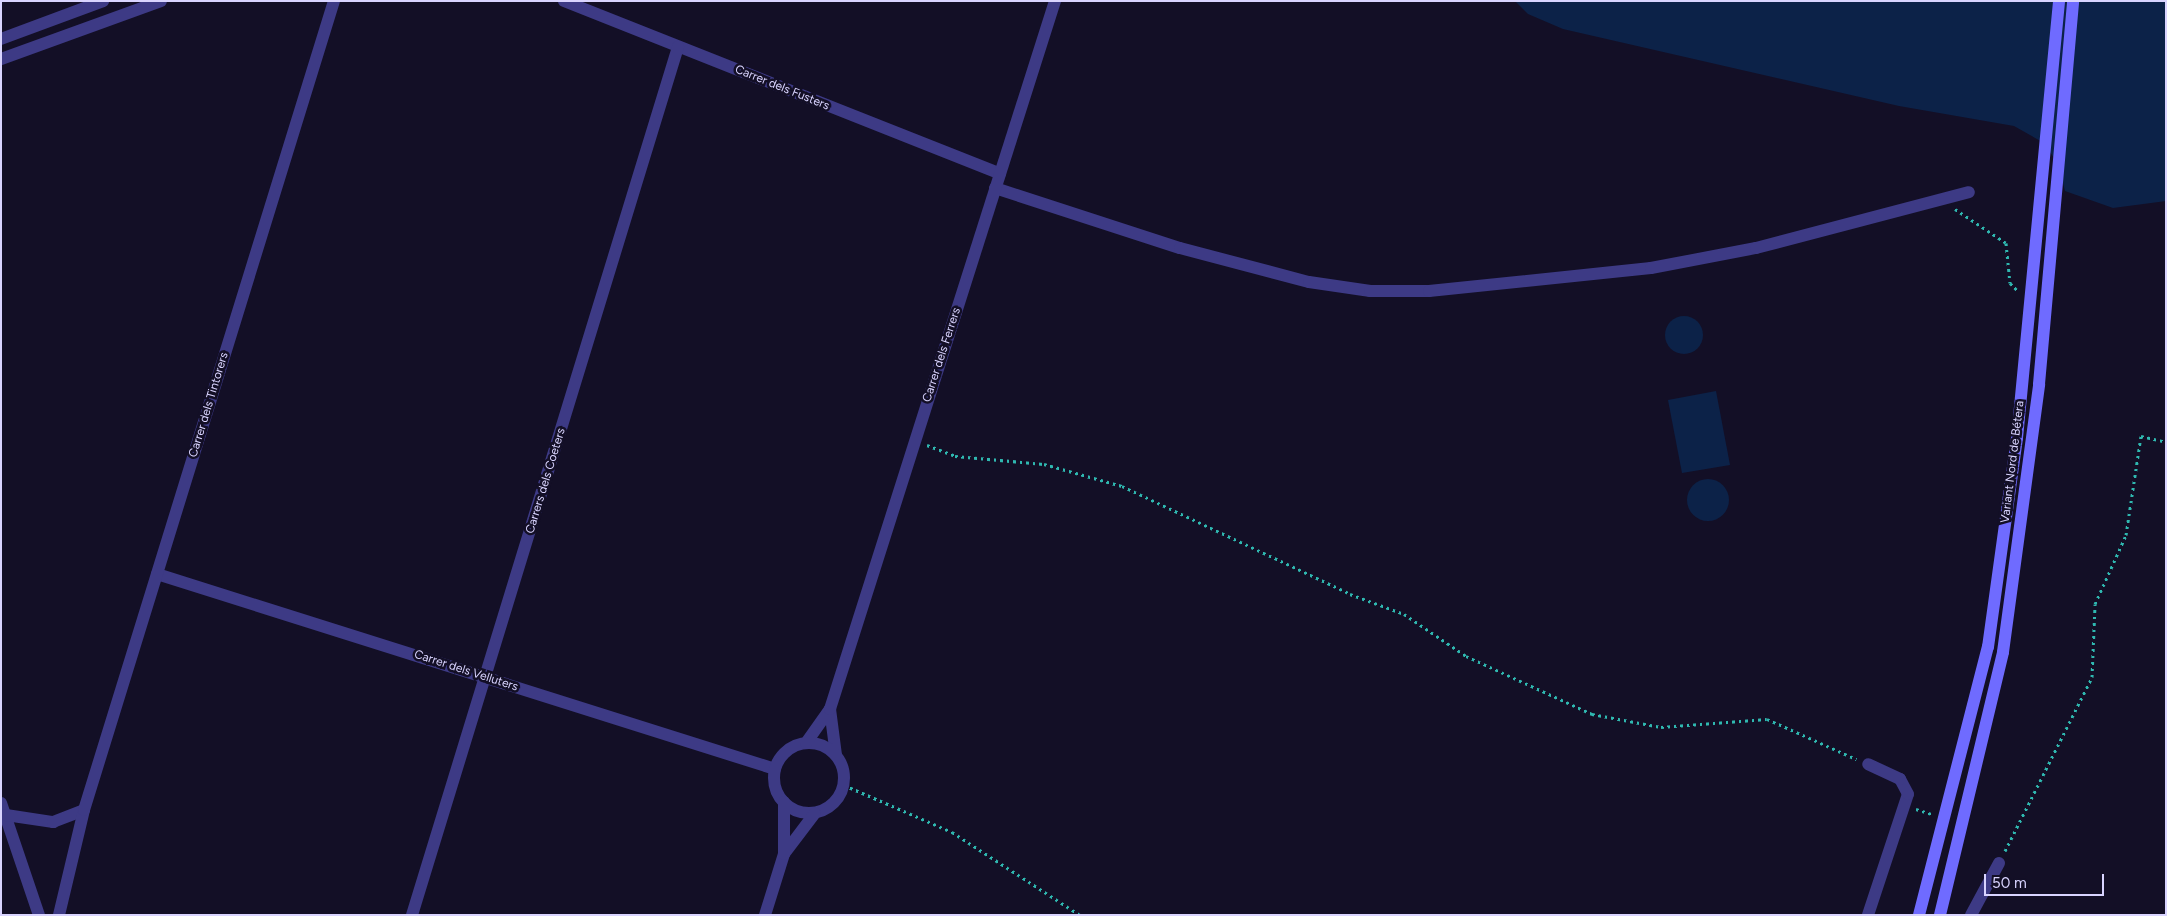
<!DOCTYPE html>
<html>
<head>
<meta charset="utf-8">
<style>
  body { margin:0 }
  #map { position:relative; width:2167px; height:916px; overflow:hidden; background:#130f26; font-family:Figtree,sans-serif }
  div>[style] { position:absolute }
  .water>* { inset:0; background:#0c2248 }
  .round { border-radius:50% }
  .path>* { height:3px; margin-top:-1.5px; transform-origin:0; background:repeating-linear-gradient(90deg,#2fb8b0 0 2.5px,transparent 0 6.5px) }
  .minor>* { height:12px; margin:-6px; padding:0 6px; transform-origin:6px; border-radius:6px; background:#3d3a85 }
  .minor>.ring { margin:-6px; padding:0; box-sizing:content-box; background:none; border:12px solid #3d3a85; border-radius:50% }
  .secondary>* { height:12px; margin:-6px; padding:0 6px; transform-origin:6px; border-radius:6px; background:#6f6bff }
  span { translate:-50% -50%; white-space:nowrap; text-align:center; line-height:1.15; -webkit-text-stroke:5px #130f26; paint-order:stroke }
  .street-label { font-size:12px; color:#d9d4ff }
  .frame { position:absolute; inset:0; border:2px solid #d9d4ff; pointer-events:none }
  .scale { position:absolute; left:1984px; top:874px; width:120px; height:22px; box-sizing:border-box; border:2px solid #d9d4ff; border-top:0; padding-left:6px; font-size:15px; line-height:18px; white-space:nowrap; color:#d9d4ff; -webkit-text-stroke:4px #130f26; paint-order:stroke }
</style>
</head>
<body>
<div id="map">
  <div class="water">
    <div style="clip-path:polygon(1515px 1px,2166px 1px,2166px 201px,2113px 208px,2065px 191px,2058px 164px,2044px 143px,2014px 126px,1899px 106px,1563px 29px,1528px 14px)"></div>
    <div class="round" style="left:1665px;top:316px;width:38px;height:38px"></div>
    <div style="clip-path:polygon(1716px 391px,1730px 465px,1682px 473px,1668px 400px)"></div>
    <div class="round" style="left:1687px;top:479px;width:42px;height:42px"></div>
  </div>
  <div class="path">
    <div style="left:1955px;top:209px;width:61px;rotate:33.7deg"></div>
    <div style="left:2006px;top:243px;width:40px;rotate:84.3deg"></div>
    <div style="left:2010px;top:283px;width:11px;rotate:45deg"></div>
    <div style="left:927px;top:445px;width:30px;rotate:21deg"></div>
    <div style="left:955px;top:456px;width:89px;rotate:5.1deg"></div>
    <div style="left:1044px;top:464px;width:81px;rotate:15.8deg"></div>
    <div style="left:1122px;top:486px;width:252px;rotate:25.3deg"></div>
    <div style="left:1350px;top:594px;width:58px;rotate:20.3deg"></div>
    <div style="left:1404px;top:614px;width:75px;rotate:34.1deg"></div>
    <div style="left:1466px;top:656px;width:139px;rotate:24.7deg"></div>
    <div style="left:1592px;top:714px;width:70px;rotate:10.7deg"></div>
    <div style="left:1661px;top:727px;width:106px;rotate:-4.3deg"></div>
    <div style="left:1767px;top:719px;width:98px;rotate:24.2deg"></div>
    <div style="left:844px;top:785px;width:118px;rotate:23.5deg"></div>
    <div style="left:952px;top:832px;width:153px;rotate:33deg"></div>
    <div style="left:1916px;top:809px;width:16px;rotate:18deg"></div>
    <div style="left:2005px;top:851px;width:195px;rotate:-63.4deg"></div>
    <div style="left:2092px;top:677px;width:73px;rotate:-87.6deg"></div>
    <div style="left:2095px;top:604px;width:76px;rotate:-65.8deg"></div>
    <div style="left:2126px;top:535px;width:100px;rotate:-81.4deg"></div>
    <div style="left:2141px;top:436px;width:26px;rotate:13deg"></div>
  </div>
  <div class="minor">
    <div style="left:564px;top:1px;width:469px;rotate:21.6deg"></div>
    <div style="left:1px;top:39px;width:109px;rotate:-20.4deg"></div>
    <div style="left:1px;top:59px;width:170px;rotate:-19.9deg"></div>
    <div style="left:995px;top:188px;width:194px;rotate:18deg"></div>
    <div style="left:1180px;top:248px;width:133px;rotate:14.8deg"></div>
    <div style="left:1309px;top:282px;width:62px;rotate:8.4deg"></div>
    <div style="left:1370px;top:291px;width:59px"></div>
    <div style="left:1429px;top:291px;width:223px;rotate:-5.9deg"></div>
    <div style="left:1651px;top:268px;width:107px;rotate:-10.8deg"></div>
    <div style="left:1756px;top:248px;width:220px;rotate:-14.7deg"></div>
    <div style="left:157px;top:574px;width:648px;rotate:17.51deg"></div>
    <div style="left:830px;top:709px;width:46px;rotate:82.6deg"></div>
    <div class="ring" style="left:774px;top:743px;width:58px;height:58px"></div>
    <div style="left:806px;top:743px;width:42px;rotate:-54.8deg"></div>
    <div style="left:830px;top:709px;width:743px;rotate:-72.37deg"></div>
    <div style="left:1px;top:803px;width:118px;rotate:71.3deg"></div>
    <div style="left:6px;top:815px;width:48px;rotate:8.5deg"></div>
    <div style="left:53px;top:822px;width:33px;rotate:-21deg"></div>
    <div style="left:784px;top:854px;width:51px;rotate:-52.9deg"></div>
    <div style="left:59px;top:915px;width:108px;rotate:-76.6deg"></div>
    <div style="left:84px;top:810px;width:847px;rotate:-72.83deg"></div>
    <div style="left:412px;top:915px;width:908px;rotate:-72.96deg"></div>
    <div style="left:765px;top:915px;width:64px;rotate:-72.7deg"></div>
    <div style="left:784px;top:854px;width:52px;rotate:-90deg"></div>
    <div style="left:1868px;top:915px;width:127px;rotate:-71.7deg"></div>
    <div style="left:1908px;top:794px;width:17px;rotate:-118deg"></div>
    <div style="left:1900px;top:779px;width:35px;rotate:-155deg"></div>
    <div style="left:1971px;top:915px;width:59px;rotate:-61.7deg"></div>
  </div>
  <div class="secondary">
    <div style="left:1919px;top:915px;width:277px;rotate:-75.6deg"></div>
    <div style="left:1988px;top:647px;width:211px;rotate:-82.1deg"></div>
    <div style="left:2017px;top:438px;width:439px;rotate:-84.5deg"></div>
    <div style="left:1940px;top:915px;width:270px;rotate:-76.5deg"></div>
    <div style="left:2003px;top:652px;width:270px;rotate:-82.3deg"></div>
    <div style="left:2039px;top:384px;width:385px;rotate:-84.9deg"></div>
  </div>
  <div class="street-label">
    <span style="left:782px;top:88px;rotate:22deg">Carrer dels Fusters</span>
    <span style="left:942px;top:355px;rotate:-72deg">Carrer dels Ferrers</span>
    <span style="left:209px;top:405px;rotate:-73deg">Carrer dels Tintorers</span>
    <span style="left:2013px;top:462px;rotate:-83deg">Variant Nord de Bétera</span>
    <span style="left:546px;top:481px;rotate:-73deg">Carrers dels Coeters</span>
    <span style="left:466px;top:671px;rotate:18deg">Carrer dels Velluters</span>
  </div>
  <div class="frame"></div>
  <div class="scale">50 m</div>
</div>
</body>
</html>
